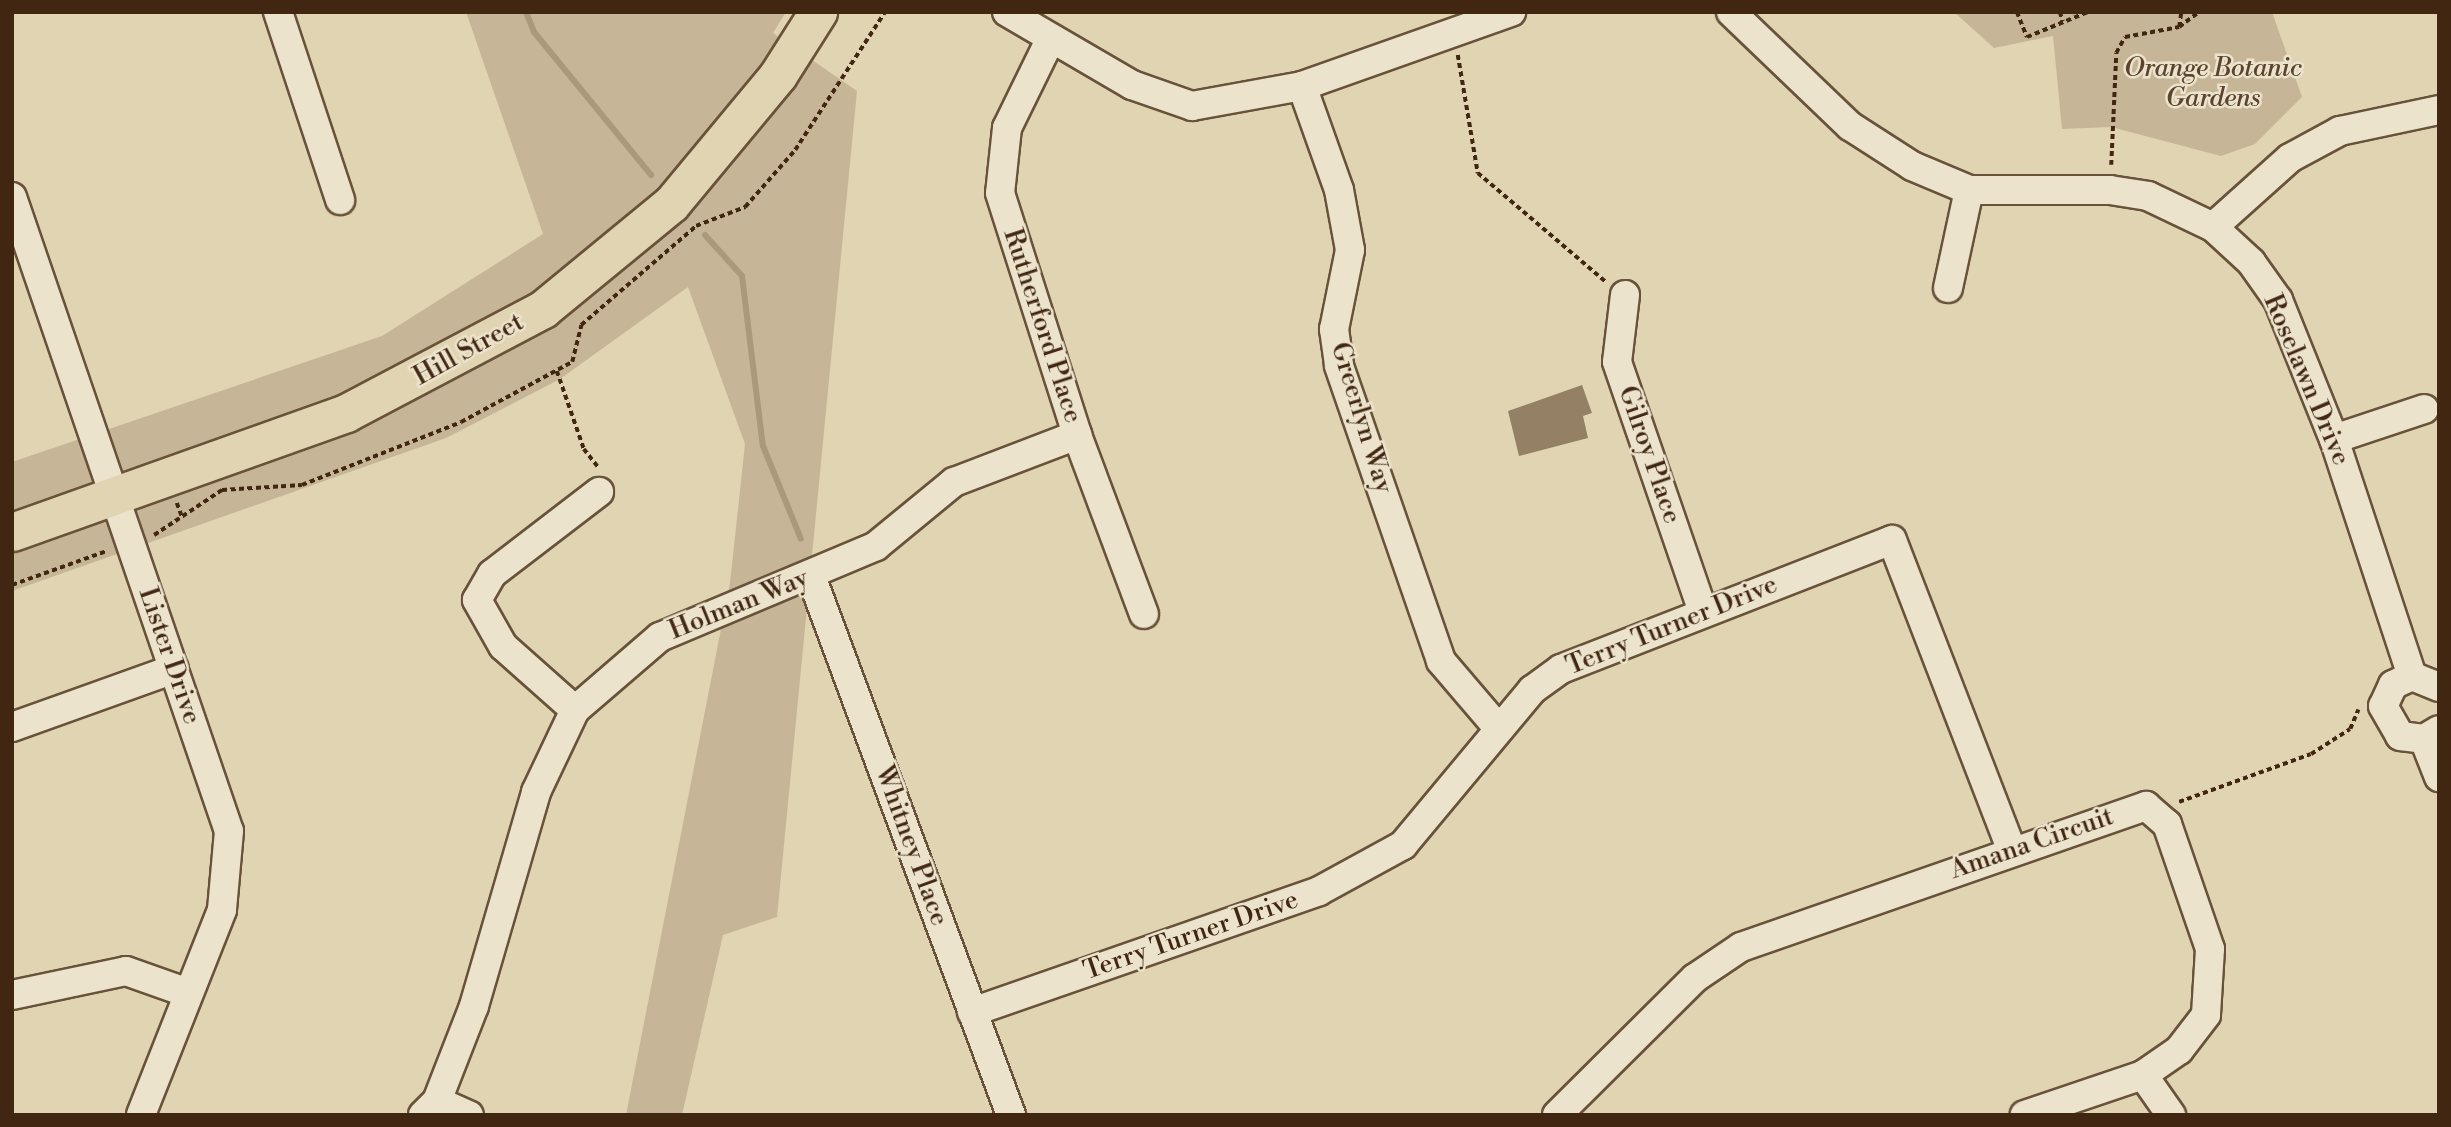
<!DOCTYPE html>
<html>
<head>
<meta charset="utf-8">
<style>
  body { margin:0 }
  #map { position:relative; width:2451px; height:1127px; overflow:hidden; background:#e1d4b2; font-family:"Libre Bodoni",serif }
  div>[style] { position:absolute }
  .green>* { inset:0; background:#c6b697 }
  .stream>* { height:6px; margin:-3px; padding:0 3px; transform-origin:3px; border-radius:3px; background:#ab997c }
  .building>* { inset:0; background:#948065 }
  .path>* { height:3.5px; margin-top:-1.75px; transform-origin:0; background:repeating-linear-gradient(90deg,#412612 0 5px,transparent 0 8.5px) }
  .roads { filter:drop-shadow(2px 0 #69523a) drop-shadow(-2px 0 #69523a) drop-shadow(0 2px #69523a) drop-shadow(0 -2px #69523a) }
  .minor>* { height:28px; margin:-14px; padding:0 14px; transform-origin:14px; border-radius:14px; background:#ece3cd }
  .major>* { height:37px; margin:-18.5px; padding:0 18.5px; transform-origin:18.5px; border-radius:18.5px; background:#e1d4b2 }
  span { translate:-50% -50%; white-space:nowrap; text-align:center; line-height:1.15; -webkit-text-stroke:5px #ece3cd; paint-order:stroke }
  .park-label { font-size:26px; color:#5c432d; font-style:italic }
  .street-label { font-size:26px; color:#412612 }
  .frame { position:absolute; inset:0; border:14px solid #412612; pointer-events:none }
</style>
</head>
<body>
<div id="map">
  <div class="green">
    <div style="clip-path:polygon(466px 12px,786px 12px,773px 33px,857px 91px,777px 917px,723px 935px,682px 1115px,626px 1115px,730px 583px,745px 444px,688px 287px,560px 379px,446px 438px,12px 591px,12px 462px,382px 336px,543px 234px)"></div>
    <div style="clip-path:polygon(1954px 12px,2272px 12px,2302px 97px,2255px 144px,2221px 156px,2111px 127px,2062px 129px,2053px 36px,1994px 48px)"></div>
  </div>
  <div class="stream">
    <div style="left:526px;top:12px;width:22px;rotate:68deg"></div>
    <div style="left:534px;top:32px;width:185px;rotate:50.7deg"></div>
    <div style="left:705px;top:235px;width:55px;rotate:47.9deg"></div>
    <div style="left:742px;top:276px;width:171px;rotate:83deg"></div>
    <div style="left:763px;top:446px;width:100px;rotate:67.8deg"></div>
  </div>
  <div class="building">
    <div style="clip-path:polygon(1582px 385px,1592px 413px,1583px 416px,1588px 438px,1519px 456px,1508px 411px)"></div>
  </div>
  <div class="path">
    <div style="left:2017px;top:12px;width:27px;rotate:68deg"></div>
    <div style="left:2027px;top:37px;width:66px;rotate:-22.3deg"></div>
    <div style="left:2060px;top:12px;width:10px;rotate:73deg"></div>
    <div style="left:2179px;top:27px;width:15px;rotate:-82deg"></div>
    <div style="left:1458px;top:55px;width:120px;rotate:80.4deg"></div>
    <div style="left:1478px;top:173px;width:167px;rotate:40.4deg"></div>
    <div style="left:2111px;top:165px;width:112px;rotate:-87.4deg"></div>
    <div style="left:2116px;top:53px;width:18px;rotate:-61deg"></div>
    <div style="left:2125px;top:37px;width:55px;rotate:-10.5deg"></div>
    <div style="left:2179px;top:27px;width:25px;rotate:-37deg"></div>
    <div style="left:557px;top:371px;width:83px;rotate:70.9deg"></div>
    <div style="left:584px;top:449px;width:23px;rotate:52deg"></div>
    <div style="left:177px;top:503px;width:15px;rotate:70deg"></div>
    <div style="left:154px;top:535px;width:82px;rotate:-33.5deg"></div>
    <div style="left:222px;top:490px;width:80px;rotate:-3.6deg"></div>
    <div style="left:302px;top:485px;width:171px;rotate:-21.6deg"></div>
    <div style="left:461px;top:422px;width:126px;rotate:-28.4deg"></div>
    <div style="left:572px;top:362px;width:38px;rotate:-76deg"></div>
    <div style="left:581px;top:325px;width:152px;rotate:-40.7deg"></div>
    <div style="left:696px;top:226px;width:53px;rotate:-21.2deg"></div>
    <div style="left:745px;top:207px;width:76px;rotate:-48.7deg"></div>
    <div style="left:795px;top:150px;width:165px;rotate:-56.9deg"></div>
    <div style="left:12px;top:585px;width:101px;rotate:-19.7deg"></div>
    <div style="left:2179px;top:802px;width:140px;rotate:-20deg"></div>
    <div style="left:2311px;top:754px;width:46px;rotate:-32.7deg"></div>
    <div style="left:2350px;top:729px;width:21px;rotate:-67deg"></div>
  </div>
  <div class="roads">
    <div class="minor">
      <div style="left:278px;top:12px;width:198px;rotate:71.7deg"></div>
      <div style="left:1007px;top:12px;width:145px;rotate:30.3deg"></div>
      <div style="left:1132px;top:85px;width:64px;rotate:19.3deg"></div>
      <div style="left:1192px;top:106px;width:112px;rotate:-10.3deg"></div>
      <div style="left:1302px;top:86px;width:222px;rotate:-19.5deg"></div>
      <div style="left:1731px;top:12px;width:165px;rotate:43.8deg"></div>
      <div style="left:1850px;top:126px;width:74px;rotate:32.8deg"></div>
      <div style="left:1912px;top:166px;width:62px;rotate:22.8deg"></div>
      <div style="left:1969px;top:190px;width:141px"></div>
      <div style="left:2110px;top:190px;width:38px;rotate:9deg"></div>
      <div style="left:2148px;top:196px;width:72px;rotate:25.5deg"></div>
      <div style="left:2213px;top:227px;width:52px;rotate:42.6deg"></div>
      <div style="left:2251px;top:262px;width:47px;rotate:54.6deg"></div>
      <div style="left:2278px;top:300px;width:150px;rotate:68.1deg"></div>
      <div style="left:2334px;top:439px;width:250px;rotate:71.8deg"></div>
      <div style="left:1051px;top:38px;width:100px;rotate:116.1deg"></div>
      <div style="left:1007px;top:128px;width:65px;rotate:96.1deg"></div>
      <div style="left:1000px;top:193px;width:254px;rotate:72.3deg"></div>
      <div style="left:1077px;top:435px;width:191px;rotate:69.5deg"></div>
      <div style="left:1302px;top:86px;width:110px;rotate:70.4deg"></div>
      <div style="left:1339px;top:190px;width:61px;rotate:79.6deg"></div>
      <div style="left:1350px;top:250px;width:81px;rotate:101.4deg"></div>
      <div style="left:1334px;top:329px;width:37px;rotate:82deg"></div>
      <div style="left:1339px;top:366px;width:312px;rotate:70.9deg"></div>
      <div style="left:1441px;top:661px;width:89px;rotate:49.5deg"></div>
      <div style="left:12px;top:197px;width:670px;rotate:71.11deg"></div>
      <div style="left:229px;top:831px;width:79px;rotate:95.1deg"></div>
      <div style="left:222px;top:910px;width:220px;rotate:111.6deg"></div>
      <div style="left:2213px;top:227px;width:103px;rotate:-41.9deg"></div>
      <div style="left:2290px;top:158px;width:57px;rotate:-28.4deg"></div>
      <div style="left:2340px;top:131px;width:101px;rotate:-12deg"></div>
      <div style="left:1948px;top:288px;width:100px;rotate:-77.9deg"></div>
      <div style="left:1625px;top:295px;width:67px;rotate:96.8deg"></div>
      <div style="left:1617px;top:362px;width:264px;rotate:71deg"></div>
      <div style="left:2334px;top:439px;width:95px;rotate:-18.4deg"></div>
      <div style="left:811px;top:576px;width:575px;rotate:69.64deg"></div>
      <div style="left:2439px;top:687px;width:29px;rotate:-158deg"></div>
      <div style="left:2412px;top:676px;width:21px;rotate:155deg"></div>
      <div style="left:2393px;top:685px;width:23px;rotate:115deg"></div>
      <div style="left:2383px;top:706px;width:34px;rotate:60deg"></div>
      <div style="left:2400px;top:736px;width:24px;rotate:7deg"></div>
      <div style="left:2424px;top:739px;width:17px;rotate:-31deg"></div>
      <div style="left:575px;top:710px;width:96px;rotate:-138.4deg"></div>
      <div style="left:503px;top:646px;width:53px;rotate:-119.5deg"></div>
      <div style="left:477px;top:600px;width:30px;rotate:-60deg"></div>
      <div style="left:492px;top:574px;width:135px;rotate:-37.5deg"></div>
      <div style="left:12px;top:727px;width:172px;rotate:-19.7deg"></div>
      <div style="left:2424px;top:739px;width:41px;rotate:68.5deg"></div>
      <div style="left:12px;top:995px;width:116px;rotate:-11.9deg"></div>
      <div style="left:126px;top:971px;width:66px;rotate:19.5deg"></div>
      <div style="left:972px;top:1012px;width:367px;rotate:-19.2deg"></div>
      <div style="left:1319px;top:891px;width:96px;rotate:-28.7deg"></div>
      <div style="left:1403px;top:845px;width:202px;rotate:-50.2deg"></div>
      <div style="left:1532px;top:690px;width:36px;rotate:-36deg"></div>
      <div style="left:1561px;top:669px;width:355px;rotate:-21.3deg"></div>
      <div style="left:1892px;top:540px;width:331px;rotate:68.9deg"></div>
      <div style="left:2143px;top:1075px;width:49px;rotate:55deg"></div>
      <div style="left:437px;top:1101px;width:35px;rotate:24deg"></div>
      <div style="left:423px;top:1115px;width:20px;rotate:-45deg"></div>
      <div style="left:437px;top:1101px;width:102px;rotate:-68.7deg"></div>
      <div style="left:474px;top:1006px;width:223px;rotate:-73.8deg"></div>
      <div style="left:536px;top:792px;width:91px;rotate:-64.6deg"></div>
      <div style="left:575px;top:710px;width:112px;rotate:-40.7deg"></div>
      <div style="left:660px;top:637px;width:234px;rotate:-22.8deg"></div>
      <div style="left:876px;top:546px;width:101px;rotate:-39.4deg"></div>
      <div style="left:954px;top:482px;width:132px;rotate:-20.9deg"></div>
      <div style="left:1557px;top:1115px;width:194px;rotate:-44.8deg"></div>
      <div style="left:1695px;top:978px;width:55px;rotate:-34deg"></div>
      <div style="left:1741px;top:947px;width:429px;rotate:-19.2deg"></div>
      <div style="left:2146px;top:806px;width:28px;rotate:41deg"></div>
      <div style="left:2167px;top:824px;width:132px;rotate:71deg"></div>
      <div style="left:2210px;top:949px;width:66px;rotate:93.5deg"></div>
      <div style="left:2206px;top:1015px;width:44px;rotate:127.6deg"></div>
      <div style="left:2179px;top:1050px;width:44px;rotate:145.2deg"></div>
      <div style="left:2143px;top:1075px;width:125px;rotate:161.3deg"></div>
    </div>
    <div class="major">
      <div style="left:12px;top:532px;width:355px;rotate:-19.6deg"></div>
      <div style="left:346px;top:413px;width:223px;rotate:-27.8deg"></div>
      <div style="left:543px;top:309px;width:166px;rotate:-39.4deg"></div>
      <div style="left:671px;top:204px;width:168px;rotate:-50.3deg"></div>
      <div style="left:778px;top:75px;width:75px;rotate:-57.6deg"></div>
    </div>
  </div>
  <div class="park-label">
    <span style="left:2213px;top:84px">Orange Botanic<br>Gardens</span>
  </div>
  <div class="street-label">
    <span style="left:1042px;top:326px;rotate:72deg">Rutherford Place</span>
    <span style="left:469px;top:350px;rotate:-29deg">Hill Street</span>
    <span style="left:2306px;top:380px;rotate:67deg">Roselawn Drive</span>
    <span style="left:1361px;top:418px;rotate:73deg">Greerlyn Way</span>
    <span style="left:1649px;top:455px;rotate:71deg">Gilroy Place</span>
    <span style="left:739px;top:605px;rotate:-22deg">Holman Way</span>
    <span style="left:1672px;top:626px;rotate:-22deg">Terry Turner Drive</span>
    <span style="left:169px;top:656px;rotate:71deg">Lister Drive</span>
    <span style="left:2032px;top:844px;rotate:-19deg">Amana Circuit</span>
    <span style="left:911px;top:846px;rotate:70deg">Whitney Place</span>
    <span style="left:1191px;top:936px;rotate:-19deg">Terry Turner Drive</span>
  </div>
  <div class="frame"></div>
</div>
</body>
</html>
